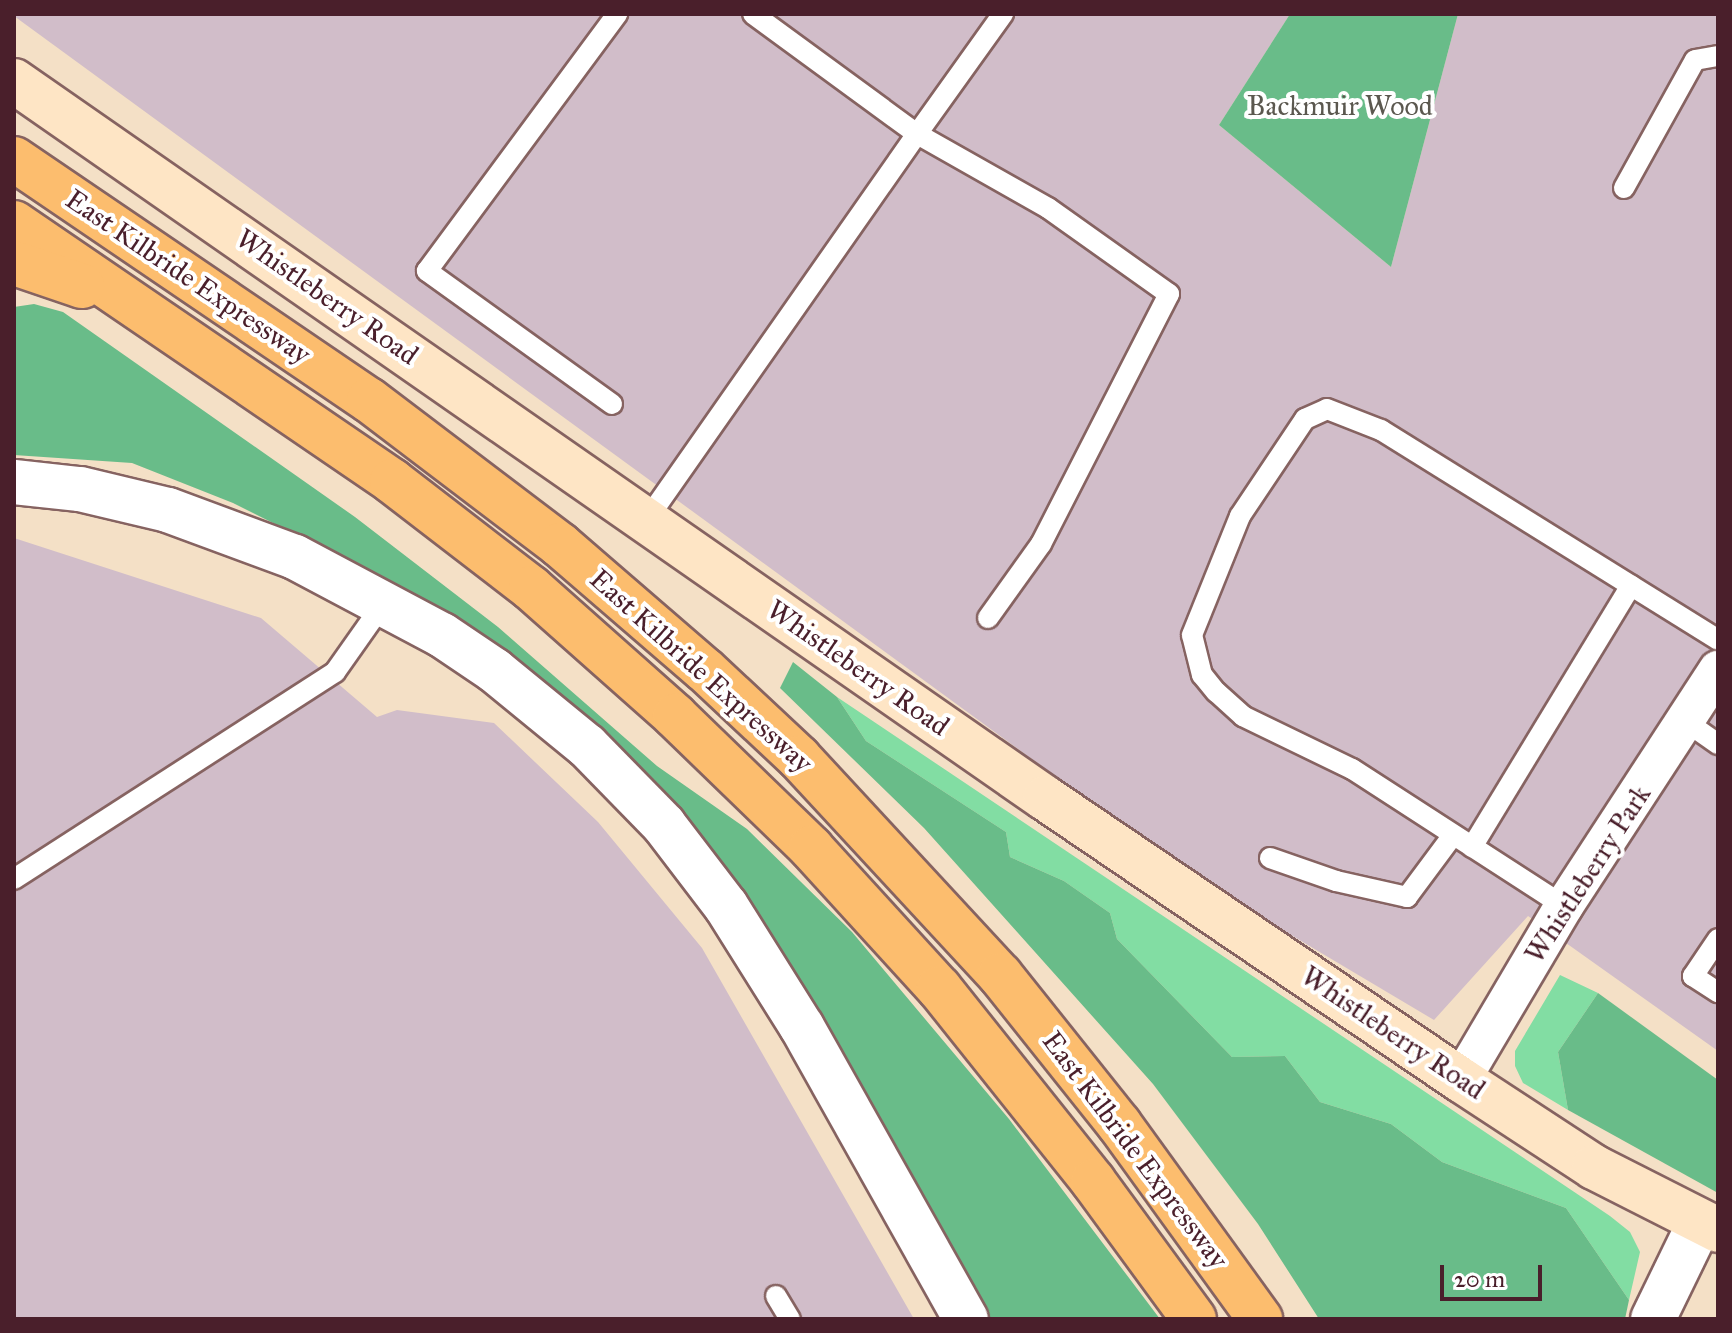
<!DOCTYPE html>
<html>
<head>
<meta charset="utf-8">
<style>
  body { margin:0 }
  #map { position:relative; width:1732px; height:1333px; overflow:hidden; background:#f4e0c6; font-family:"IM FELL Great Primer",serif }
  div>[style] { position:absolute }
  .industrial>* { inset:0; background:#d1bdc9 }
  .green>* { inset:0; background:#82dda3 }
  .forest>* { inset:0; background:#69bc89 }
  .roads { filter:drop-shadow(2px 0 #866361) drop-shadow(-2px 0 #866361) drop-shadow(0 2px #866361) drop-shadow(0 -2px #866361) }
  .service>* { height:20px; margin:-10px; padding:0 10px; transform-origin:10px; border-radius:10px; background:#fff }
  .minor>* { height:38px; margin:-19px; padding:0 19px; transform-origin:19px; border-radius:19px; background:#fff }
  .tertiary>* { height:44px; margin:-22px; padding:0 22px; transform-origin:22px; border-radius:22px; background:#fff }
  .secondary>* { height:44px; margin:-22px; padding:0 22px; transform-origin:22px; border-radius:22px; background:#fee5c5 }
  .trunk>* { height:44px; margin:-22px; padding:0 22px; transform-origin:22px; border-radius:22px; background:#fcbd6e }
  span { translate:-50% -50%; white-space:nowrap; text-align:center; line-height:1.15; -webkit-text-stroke:8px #fff; paint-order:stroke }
  .park-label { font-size:28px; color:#5b584f }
  .street-label { font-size:28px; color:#4a1f2b }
  .frame { position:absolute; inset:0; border:16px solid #4a1f2b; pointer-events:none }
  .scale { position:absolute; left:1440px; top:1265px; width:102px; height:36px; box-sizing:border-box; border:4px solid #4a1f2b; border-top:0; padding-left:10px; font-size:24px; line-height:28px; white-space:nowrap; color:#4a1f2b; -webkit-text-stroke:6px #fff; paint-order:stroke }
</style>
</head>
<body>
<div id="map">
  <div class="industrial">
    <div style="clip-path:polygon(1290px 14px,1219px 125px,1391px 267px,1458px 14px,1718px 14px,1718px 1051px,1528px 916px,1434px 1020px,1192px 876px,14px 16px)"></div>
    <div style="clip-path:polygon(14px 538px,261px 618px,377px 717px,397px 710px,494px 723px,598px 822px,702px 948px,914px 1319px,14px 1319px)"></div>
  </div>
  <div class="green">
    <div style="clip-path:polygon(837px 697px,1610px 1216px,1630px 1232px,1640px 1252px,1629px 1300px,1566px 1208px,1442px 1162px,1391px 1124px,1320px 1102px,1285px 1056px,1232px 1057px,1117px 939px,1110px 913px,1064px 881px,1010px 857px,1006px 832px,866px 741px)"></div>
    <div style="clip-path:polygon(1560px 975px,1598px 993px,1558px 1052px,1568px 1110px,1523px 1083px,1515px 1066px,1515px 1051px)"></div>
  </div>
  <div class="forest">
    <div style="clip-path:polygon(1290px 14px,1458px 14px,1391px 267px,1219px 125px)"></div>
    <div style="clip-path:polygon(34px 304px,63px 312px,355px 517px,498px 627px,657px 766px,747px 829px,852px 932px,1009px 1119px,1160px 1319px,990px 1319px,590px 725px,413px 593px,233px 503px,132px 463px,14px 455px,14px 307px)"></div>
    <div style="clip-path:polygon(793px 662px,837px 697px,866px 741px,1006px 832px,1010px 857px,1064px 881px,1110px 913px,1117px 939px,1232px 1057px,1285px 1056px,1320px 1102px,1391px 1124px,1442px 1162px,1566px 1208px,1629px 1300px,1625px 1319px,1319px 1319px,1258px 1224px,1153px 1084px,924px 828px,780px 688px)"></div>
    <div style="clip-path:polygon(1598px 993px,1718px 1080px,1718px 1193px,1568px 1110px,1558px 1052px)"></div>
  </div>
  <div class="roads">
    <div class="service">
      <div style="left:1624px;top:188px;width:146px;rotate:-61deg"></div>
      <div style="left:1695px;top:60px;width:23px;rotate:-10deg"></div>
      <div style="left:612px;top:404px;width:228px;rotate:-144.3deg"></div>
      <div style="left:427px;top:271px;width:320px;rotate:-53.5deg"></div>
      <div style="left:648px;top:518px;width:469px;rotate:-55deg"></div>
      <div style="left:917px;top:134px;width:203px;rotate:-143.8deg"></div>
      <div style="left:988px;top:618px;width:91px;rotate:-54.4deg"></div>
      <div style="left:1041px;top:544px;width:281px;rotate:-62.9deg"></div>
      <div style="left:1169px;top:294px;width:148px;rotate:-144.6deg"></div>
      <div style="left:1048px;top:208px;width:150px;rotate:-150.5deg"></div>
      <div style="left:917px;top:134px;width:148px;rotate:-54.4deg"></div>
      <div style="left:1688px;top:723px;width:37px;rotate:35deg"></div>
      <div style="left:1472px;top:847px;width:306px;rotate:-58.7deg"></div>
      <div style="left:1270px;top:858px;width:70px;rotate:19.2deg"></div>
      <div style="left:1336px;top:881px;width:73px;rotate:12.7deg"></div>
      <div style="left:1407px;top:897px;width:77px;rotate:-53.4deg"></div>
      <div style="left:14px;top:879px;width:382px;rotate:-32.8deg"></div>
      <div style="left:335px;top:672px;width:87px;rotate:-54.8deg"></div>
      <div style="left:1564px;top:906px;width:252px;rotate:-147.1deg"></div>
      <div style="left:1352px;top:769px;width:121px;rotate:-154.1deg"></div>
      <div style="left:1243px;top:716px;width:36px;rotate:-138deg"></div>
      <div style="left:1216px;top:692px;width:22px;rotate:-129deg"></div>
      <div style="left:1202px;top:675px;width:41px;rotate:-104deg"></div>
      <div style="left:1192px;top:635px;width:128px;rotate:-68deg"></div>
      <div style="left:1240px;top:516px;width:117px;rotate:-56.2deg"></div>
      <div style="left:1305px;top:419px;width:24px;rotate:-24deg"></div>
      <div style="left:1327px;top:409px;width:58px;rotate:21.3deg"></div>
      <div style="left:1381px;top:430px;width:397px;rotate:31.9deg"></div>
      <div style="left:1718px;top:939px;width:45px;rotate:124deg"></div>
      <div style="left:1693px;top:976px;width:30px;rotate:33deg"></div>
      <div style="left:776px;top:1296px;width:27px;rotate:59deg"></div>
    </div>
    <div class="minor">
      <div style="left:1461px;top:1080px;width:202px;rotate:-59.4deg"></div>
      <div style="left:1564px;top:906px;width:282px;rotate:-56.9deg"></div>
    </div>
    <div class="tertiary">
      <div style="left:14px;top:482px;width:66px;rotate:6.1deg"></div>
      <div style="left:80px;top:489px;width:90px;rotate:13.4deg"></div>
      <div style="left:168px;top:510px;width:135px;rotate:20.3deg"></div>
      <div style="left:295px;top:557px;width:166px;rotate:28deg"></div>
      <div style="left:442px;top:635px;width:63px;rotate:33.9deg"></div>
      <div style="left:494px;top:670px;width:120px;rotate:39.3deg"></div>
      <div style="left:587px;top:746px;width:110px;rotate:45.7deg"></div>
      <div style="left:664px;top:825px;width:102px;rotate:52.6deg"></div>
      <div style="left:726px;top:906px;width:143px;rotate:57.9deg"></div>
      <div style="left:802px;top:1027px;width:335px;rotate:60.7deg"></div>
      <div style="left:1653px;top:1319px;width:108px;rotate:-64.1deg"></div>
    </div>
    <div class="secondary">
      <div style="left:14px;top:81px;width:1256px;rotate:34.82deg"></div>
      <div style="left:1045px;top:798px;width:503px;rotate:34.13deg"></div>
      <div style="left:1461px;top:1080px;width:159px;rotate:33.2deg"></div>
      <div style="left:1594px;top:1167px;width:139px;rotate:26.9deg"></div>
    </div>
    <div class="trunk">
      <div style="left:14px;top:159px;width:429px;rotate:34.2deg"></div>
      <div style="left:369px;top:400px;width:240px;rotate:37.2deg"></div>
      <div style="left:560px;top:545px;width:191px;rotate:40.8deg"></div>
      <div style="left:705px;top:670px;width:129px;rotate:43.1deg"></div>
      <div style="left:799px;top:758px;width:296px;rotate:47.2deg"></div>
      <div style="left:1000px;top:975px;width:191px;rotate:51.4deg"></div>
      <div style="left:1119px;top:1124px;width:241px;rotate:54.1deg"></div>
      <div style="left:14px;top:223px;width:458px;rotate:34.3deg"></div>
      <div style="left:392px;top:481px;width:175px;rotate:37.6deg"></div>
      <div style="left:531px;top:588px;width:193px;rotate:41.6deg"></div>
      <div style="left:675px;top:716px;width:190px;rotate:44.1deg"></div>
      <div style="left:811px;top:848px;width:190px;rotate:47.6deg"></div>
      <div style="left:939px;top:988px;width:247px;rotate:51.4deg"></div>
      <div style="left:1093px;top:1181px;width:171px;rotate:53.8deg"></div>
      <div style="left:14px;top:263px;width:72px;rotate:18.7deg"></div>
    </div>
  </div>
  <div class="park-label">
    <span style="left:1340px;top:106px">Backmuir Wood</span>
  </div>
  <div class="street-label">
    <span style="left:188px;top:277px;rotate:34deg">East Kilbride Expressway</span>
    <span style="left:327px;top:297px;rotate:35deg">Whistleberry Road</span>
    <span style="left:858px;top:668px;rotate:35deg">Whistleberry Road</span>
    <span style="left:701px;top:671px;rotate:42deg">East Kilbride Expressway</span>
    <span style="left:1588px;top:874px;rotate:-57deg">Whistleberry Park</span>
    <span style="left:1393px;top:1033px;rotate:34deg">Whistleberry Road</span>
    <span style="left:1135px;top:1150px;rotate:53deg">East Kilbride Expressway</span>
  </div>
  <div class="frame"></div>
  <div class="scale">20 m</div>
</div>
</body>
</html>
